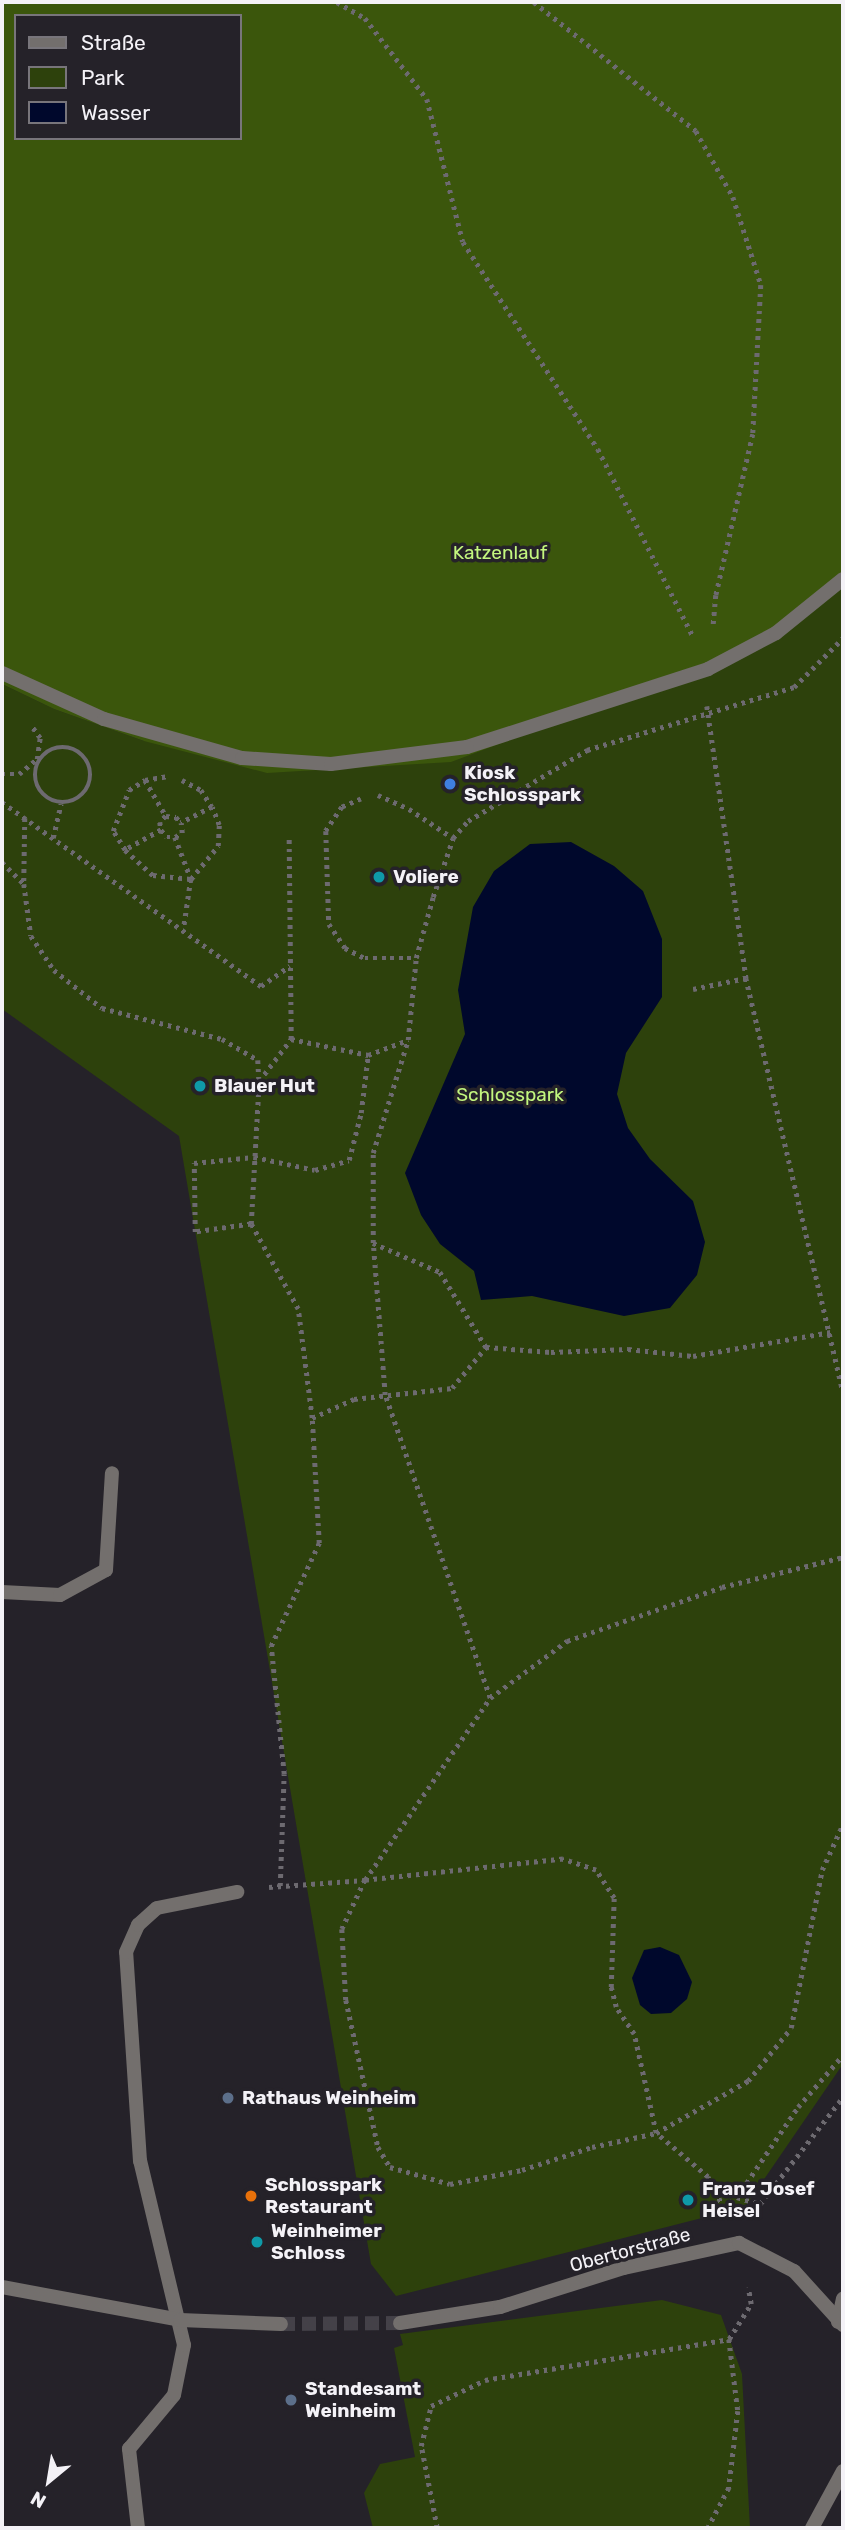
<!DOCTYPE html>
<html>
<head>
<meta charset="utf-8">
<style>
  body { margin:0 }
  #map { position:relative; width:845px; height:2530px; overflow:hidden; background:#252229; font-family:Rubik,sans-serif }
  div>[style] { position:absolute }
  .green>* { inset:0; background:#2d410c }
  .forest>* { inset:0; background:#3b560c }
  .water>* { inset:0; background:#00082c }
  .street-tunnel>* { height:14px; margin-top:-7px; transform-origin:0; background:repeating-linear-gradient(90deg,#444148 0 14px,transparent 0 21px) }
  .path>* { height:4.5px; margin-top:-2.25px; transform-origin:0; background:repeating-linear-gradient(90deg,#6d6a70 0 3.5px,transparent 0 8.5px) }
  .path>.ring { margin:-2.25px; padding:0; box-sizing:content-box; background:none; border:4.5px solid #6d6a70; border-radius:50% }
  .lane>* { height:14px; margin:-7px; padding:0 7px; transform-origin:7px; border-radius:7px; background:#736f6d }
  .street>* { height:14px; margin:-7px; padding:0 7px; transform-origin:7px; border-radius:7px; background:#736f6d }
  .dots>* { width:19px; height:19px; translate:-50% -50%; box-sizing:border-box; border:4px solid #252229; border-radius:50% }
  span { translate:-50% -50%; white-space:nowrap; text-align:center; line-height:1.15; -webkit-text-stroke:7px #252229; paint-order:stroke }
  .park-label { font-size:19px; color:#c3f67f }
  .poi-label { font-size:19px; color:#f4f2f7; font-weight:700 }
  .left { translate:0 -50%; text-align:left }
  .street-label { font-size:19px; color:#f4f2f7 }
  .frame { position:absolute; inset:0; border:4px solid #f4f2f7; pointer-events:none }
  .legend { position:absolute; left:14px; top:14px; width:228px; height:126px; box-sizing:border-box; background:#252229; border:2px solid #78757b; margin:0; padding:9px 12px; list-style:none; font-size:21px; color:#f4f2f7 }
  .legend li { display:flex; align-items:center; gap:14px; height:35px }
  .legend b { width:35px; border:2px solid #78757b }
  .north { position:absolute; left:14px; top:2446px; width:70px; height:70px; -webkit-text-stroke:5px #252229; paint-order:stroke; rotate:210deg; font-size:19px; font-weight:700; line-height:28px; text-align:center; color:#f4f2f7 }
  .north::after { content:''; display:block; margin:auto; width:24px; height:32px; background:#f4f2f7; clip-path:polygon(50% 0,100% 100%,50% 72%,0 100%) }
</style>
</head>
<body>
<div id="map">
  <div class="green">
    <div style="clip-path:polygon(843px 579px,843px 2064px,745px 2207px,396px 2296px,371px 2264px,179px 1136px,2px 1009px,2px 684px,54px 709px,144px 741px)"></div>
    <div style="clip-path:polygon(662px 2300px,721px 2315px,742px 2374px,750px 2528px,373px 2528px,364px 2493px,380px 2464px,415px 2457px,394px 2348px,403px 2345px,400px 2334px)"></div>
  </div>
  <div class="forest">
    <div style="clip-path:polygon(evenodd,2px 2px,843px 2px,843px 579px,776px 633px,661px 683px,451px 762px,267px 773px,144px 741px,54px 709px,2px 684px,2px 2px,16px 16px,240px 16px,240px 138px,16px 138px,16px 16px)"></div>
  </div>
  <div class="water">
    <div style="clip-path:polygon(571px 842px,614px 866px,643px 891px,662px 939px,662px 997px,626px 1053px,617px 1094px,628px 1128px,650px 1159px,693px 1201px,705px 1242px,697px 1275px,670px 1308px,624px 1316px,532px 1296px,481px 1300px,474px 1271px,440px 1244px,421px 1215px,405px 1173px,465px 1034px,458px 990px,473px 907px,494px 871px,530px 844px)"></div>
    <div style="clip-path:polygon(660px 1947px,679px 1955px,692px 1982px,687px 1999px,671px 2013px,651px 2014px,640px 2005px,632px 1978px,644px 1950px)"></div>
  </div>
  <div class="street-tunnel">
    <div style="left:281px;top:2324px;width:119px;rotate:-0.5deg"></div>
  </div>
  <div class="path">
    <div style="left:337px;top:2px;width:32px;rotate:30deg"></div>
    <div style="left:365px;top:18px;width:102px;rotate:52.6deg"></div>
    <div style="left:427px;top:99px;width:147px;rotate:75.9deg"></div>
    <div style="left:463px;top:242px;width:247px;rotate:56.9deg"></div>
    <div style="left:598px;top:449px;width:210px;rotate:63.1deg"></div>
    <div style="left:534px;top:2px;width:207px;rotate:38.5deg"></div>
    <div style="left:696px;top:131px;width:76px;rotate:60.7deg"></div>
    <div style="left:733px;top:197px;width:92px;rotate:72.3deg"></div>
    <div style="left:761px;top:285px;width:149px;rotate:93.1deg"></div>
    <div style="left:753px;top:434px;width:165px;rotate:102.9deg"></div>
    <div style="left:716px;top:595px;width:33px;rotate:95deg"></div>
    <div style="left:707px;top:706px;width:275px;rotate:81.8deg"></div>
    <div style="left:746px;top:978px;width:424px;rotate:76.8deg"></div>
    <div class="ring" style="left:35px;top:747px;width:51.5px;height:51.5px"></div>
    <div style="left:2px;top:774px;width:17px"></div>
    <div style="left:19px;top:774px;width:23px;rotate:-40deg"></div>
    <div style="left:37px;top:759px;width:21px;rotate:-82deg"></div>
    <div style="left:40px;top:738px;width:14px;rotate:-126deg"></div>
    <div style="left:145px;top:780px;width:22px;rotate:-10deg"></div>
    <div style="left:182px;top:780px;width:21px;rotate:28deg"></div>
    <div style="left:201px;top:790px;width:20px;rotate:57deg"></div>
    <div style="left:378px;top:795px;width:34px;rotate:24deg"></div>
    <div style="left:409px;top:809px;width:53px;rotate:33.4deg"></div>
    <div style="left:361px;top:799px;width:21px;rotate:157deg"></div>
    <div style="left:342px;top:807px;width:29px;rotate:124deg"></div>
    <div style="left:326px;top:831px;width:93px;rotate:88.2deg"></div>
    <div style="left:329px;top:924px;width:29px;rotate:56deg"></div>
    <div style="left:345px;top:948px;width:22px;rotate:27deg"></div>
    <div style="left:365px;top:958px;width:51px"></div>
    <div style="left:2px;top:802px;width:318px;rotate:35.4deg"></div>
    <div style="left:261px;top:986px;width:35px;rotate:-35deg"></div>
    <div style="left:166px;top:816px;width:8px;rotate:135deg"></div>
    <div style="left:160px;top:822px;width:8px;rotate:83deg"></div>
    <div style="left:161px;top:830px;width:9px;rotate:49deg"></div>
    <div style="left:167px;top:837px;width:8px"></div>
    <div style="left:166px;top:816px;width:10px;rotate:6deg"></div>
    <div style="left:176px;top:817px;width:8px;rotate:50deg"></div>
    <div style="left:25px;top:818px;width:66px;rotate:90.9deg"></div>
    <div style="left:24px;top:884px;width:52px;rotate:82.3deg"></div>
    <div style="left:31px;top:936px;width:41px;rotate:55.9deg"></div>
    <div style="left:54px;top:970px;width:61px;rotate:38.4deg"></div>
    <div style="left:102px;top:1008px;width:124px;rotate:14.5deg"></div>
    <div style="left:222px;top:1039px;width:42px;rotate:30.3deg"></div>
    <div style="left:258px;top:1060px;width:21px;rotate:87deg"></div>
    <div style="left:161px;top:830px;width:41px;rotate:150.9deg"></div>
    <div style="left:125px;top:850px;width:22px;rotate:-122deg"></div>
    <div style="left:113px;top:831px;width:44px;rotate:-68.7deg"></div>
    <div style="left:129px;top:790px;width:19px;rotate:-32deg"></div>
    <div style="left:145px;top:780px;width:42px;rotate:59.7deg"></div>
    <div style="left:175px;top:837px;width:45px;rotate:69.1deg"></div>
    <div style="left:191px;top:879px;width:43px;rotate:-50.7deg"></div>
    <div style="left:218px;top:846px;width:21px;rotate:-87deg"></div>
    <div style="left:219px;top:825px;width:19px;rotate:-111deg"></div>
    <div style="left:212px;top:807px;width:35px;rotate:153deg"></div>
    <div style="left:175px;top:837px;width:8px;rotate:-30deg"></div>
    <div style="left:182px;top:833px;width:10px;rotate:-96deg"></div>
    <div style="left:53px;top:838px;width:35px;rotate:-77deg"></div>
    <div style="left:125px;top:850px;width:38px;rotate:42deg"></div>
    <div style="left:153px;top:875px;width:38px;rotate:6deg"></div>
    <div style="left:191px;top:879px;width:49px;rotate:98.3deg"></div>
    <div style="left:2px;top:862px;width:31px;rotate:45deg"></div>
    <div style="left:693px;top:989px;width:54px;rotate:-11.7deg"></div>
    <div style="left:291px;top:1039px;width:79px;rotate:11.7deg"></div>
    <div style="left:368px;top:1055px;width:43px;rotate:-20.6deg"></div>
    <div style="left:251px;top:1224px;width:143px;rotate:-86.8deg"></div>
    <div style="left:259px;top:1081px;width:53px;rotate:-52.7deg"></div>
    <div style="left:291px;top:1039px;width:202px;rotate:-90.6deg"></div>
    <div style="left:373px;top:1243px;width:73px;rotate:23.4deg"></div>
    <div style="left:440px;top:1272px;width:88px;rotate:58.5deg"></div>
    <div style="left:486px;top:1347px;width:65px;rotate:4.4deg"></div>
    <div style="left:551px;top:1352px;width:77px;rotate:-2.2deg"></div>
    <div style="left:628px;top:1349px;width:65px;rotate:6.1deg"></div>
    <div style="left:693px;top:1356px;width:140px;rotate:-9.9deg"></div>
    <div style="left:312px;top:1418px;width:46px;rotate:-24.3deg"></div>
    <div style="left:354px;top:1399px;width:99px;rotate:-6.4deg"></div>
    <div style="left:452px;top:1388px;width:53px;rotate:-50.3deg"></div>
    <div style="left:490px;top:1698px;width:321px;rotate:-109.1deg"></div>
    <div style="left:385px;top:1395px;width:152px;rotate:-94.5deg"></div>
    <div style="left:373px;top:1243px;width:90px;rotate:-90deg"></div>
    <div style="left:373px;top:1153px;width:118px;rotate:-72.8deg"></div>
    <div style="left:408px;top:1040px;width:82px;rotate:-84.4deg"></div>
    <div style="left:416px;top:958px;width:63px;rotate:-74.4deg"></div>
    <div style="left:433px;top:897px;width:62px;rotate:-71.3deg"></div>
    <div style="left:453px;top:838px;width:23px;rotate:-49deg"></div>
    <div style="left:468px;top:821px;width:139px;rotate:-30.8deg"></div>
    <div style="left:587px;top:750px;width:216px;rotate:-16.9deg"></div>
    <div style="left:794px;top:687px;width:69px;rotate:-45deg"></div>
    <div style="left:280px;top:1886px;width:112px;rotate:-88deg"></div>
    <div style="left:284px;top:1774px;width:129px;rotate:-95.8deg"></div>
    <div style="left:271px;top:1646px;width:114px;rotate:-65deg"></div>
    <div style="left:319px;top:1543px;width:125px;rotate:-93.2deg"></div>
    <div style="left:312px;top:1418px;width:110px;rotate:-97.3deg"></div>
    <div style="left:298px;top:1309px;width:97px;rotate:-118.9deg"></div>
    <div style="left:251px;top:1224px;width:57px;rotate:171.9deg"></div>
    <div style="left:195px;top:1232px;width:69px;rotate:-90.8deg"></div>
    <div style="left:194px;top:1163px;width:60px;rotate:-5.7deg"></div>
    <div style="left:254px;top:1157px;width:62px;rotate:12deg"></div>
    <div style="left:315px;top:1170px;width:35px;rotate:-16deg"></div>
    <div style="left:349px;top:1160px;width:49px;rotate:-75.7deg"></div>
    <div style="left:361px;top:1113px;width:58px;rotate:-83.1deg"></div>
    <div style="left:269px;top:1887px;width:96px;rotate:-4.2deg"></div>
    <div style="left:365px;top:1880px;width:54px;rotate:115.1deg"></div>
    <div style="left:342px;top:1929px;width:71px;rotate:86.8deg"></div>
    <div style="left:346px;top:2000px;width:150px;rotate:77.7deg"></div>
    <div style="left:378px;top:2147px;width:23px;rotate:59deg"></div>
    <div style="left:390px;top:2167px;width:62px;rotate:15.8deg"></div>
    <div style="left:450px;top:2184px;width:73px;rotate:-11deg"></div>
    <div style="left:522px;top:2170px;width:74px;rotate:-18.2deg"></div>
    <div style="left:592px;top:2147px;width:66px;rotate:-12.3deg"></div>
    <div style="left:656px;top:2133px;width:106px;rotate:-29.5deg"></div>
    <div style="left:748px;top:2081px;width:68px;rotate:-50.9deg"></div>
    <div style="left:791px;top:2028px;width:161px;rotate:-78.9deg"></div>
    <div style="left:822px;top:1870px;width:51px;rotate:-65.5deg"></div>
    <div style="left:737px;top:2197px;width:24px;rotate:17deg"></div>
    <div style="left:760px;top:2204px;width:135px;rotate:-52.2deg"></div>
    <div style="left:723px;top:2208px;width:18px;rotate:-38deg"></div>
    <div style="left:737px;top:2197px;width:109px;rotate:-55.9deg"></div>
    <div style="left:798px;top:2107px;width:69px;rotate:-49.1deg"></div>
    <div style="left:724px;top:2209px;width:36px;rotate:-117deg"></div>
    <div style="left:708px;top:2177px;width:68px;rotate:-139.8deg"></div>
    <div style="left:656px;top:2133px;width:101px;rotate:-102.5deg"></div>
    <div style="left:634px;top:2034px;width:32px;rotate:-124deg"></div>
    <div style="left:616px;top:2007px;width:21px;rotate:-104deg"></div>
    <div style="left:611px;top:1987px;width:89px;rotate:-88.1deg"></div>
    <div style="left:614px;top:1898px;width:33px;rotate:-123deg"></div>
    <div style="left:596px;top:1870px;width:35px;rotate:-162deg"></div>
    <div style="left:563px;top:1859px;width:199px;rotate:173.9deg"></div>
    <div style="left:365px;top:1880px;width:221px;rotate:-55.5deg"></div>
    <div style="left:490px;top:1698px;width:96px;rotate:-36.5deg"></div>
    <div style="left:567px;top:1641px;width:164px;rotate:-19.2deg"></div>
    <div style="left:722px;top:1587px;width:125px;rotate:-13.9deg"></div>
    <div style="left:729px;top:2339px;width:41px;rotate:-57.8deg"></div>
    <div style="left:751px;top:2304px;width:17px;rotate:-100deg"></div>
    <div style="left:437px;top:2528px;width:84px;rotate:-101deg"></div>
    <div style="left:421px;top:2446px;width:41px;rotate:-76deg"></div>
    <div style="left:431px;top:2406px;width:60px;rotate:-25.7deg"></div>
    <div style="left:485px;top:2380px;width:247px;rotate:-9.5deg"></div>
    <div style="left:729px;top:2339px;width:73px;rotate:82.9deg"></div>
    <div style="left:738px;top:2411px;width:78px;rotate:96.7deg"></div>
    <div style="left:729px;top:2488px;width:45px;rotate:117.7deg"></div>
  </div>
  <div class="lane">
    <div style="left:467px;top:747px;width:253px;rotate:-17.9deg"></div>
    <div style="left:708px;top:669px;width:77px;rotate:-27.9deg"></div>
    <div style="left:776px;top:633px;width:86px;rotate:-38.9deg"></div>
    <div style="left:838px;top:2322px;width:24px;rotate:-78deg"></div>
    <div style="left:138px;top:2528px;width:80px;rotate:-96.5deg"></div>
    <div style="left:129px;top:2449px;width:70px;rotate:-50.2deg"></div>
    <div style="left:174px;top:2395px;width:51px;rotate:-78.7deg"></div>
    <div style="left:184px;top:2345px;width:189px;rotate:-103.4deg"></div>
    <div style="left:140px;top:2161px;width:209px;rotate:-93.8deg"></div>
    <div style="left:126px;top:1952px;width:30px;rotate:-66deg"></div>
    <div style="left:138px;top:1925px;width:25px;rotate:-42deg"></div>
    <div style="left:157px;top:1908px;width:82px;rotate:-11.3deg"></div>
  </div>
  <div class="street">
    <div style="left:2px;top:673px;width:112px;rotate:24.3deg"></div>
    <div style="left:104px;top:719px;width:143px;rotate:15.8deg"></div>
    <div style="left:242px;top:758px;width:89px;rotate:3.9deg"></div>
    <div style="left:331px;top:764px;width:137px;rotate:-7.1deg"></div>
    <div style="left:2px;top:1592px;width:58px;rotate:3deg"></div>
    <div style="left:60px;top:1595px;width:52px;rotate:-28.5deg"></div>
    <div style="left:106px;top:1570px;width:97px;rotate:-86.5deg"></div>
    <div style="left:2px;top:2287px;width:181px;rotate:10.5deg"></div>
    <div style="left:180px;top:2320px;width:101px;rotate:2.3deg"></div>
    <div style="left:400px;top:2323px;width:101px;rotate:-9.1deg"></div>
    <div style="left:500px;top:2307px;width:130px;rotate:-17.5deg"></div>
    <div style="left:624px;top:2268px;width:118px;rotate:-12.3deg"></div>
    <div style="left:739px;top:2243px;width:62px;rotate:27deg"></div>
    <div style="left:794px;top:2271px;width:73px;rotate:47.8deg"></div>
    <div style="left:812px;top:2528px;width:65px;rotate:-61.5deg"></div>
  </div>
  <div class="dots">
    <div style="left:450px;top:784px;background:#3f7fe0"></div>
    <div style="left:379px;top:877px;background:#0f9aa8"></div>
    <div style="left:200px;top:1086px;background:#0f9aa8"></div>
    <div style="left:228px;top:2098px;background:#5c6f8a"></div>
    <div style="left:251px;top:2196px;background:#e8710a"></div>
    <div style="left:688px;top:2200px;background:#0f9aa8"></div>
    <div style="left:257px;top:2242px;background:#0f9aa8"></div>
    <div style="left:291px;top:2400px;background:#5c6f8a"></div>
  </div>
  <div class="park-label">
    <span style="left:500px;top:553px">Katzenlauf</span>
    <span style="left:510px;top:1095px">Schlosspark</span>
  </div>
  <div class="poi-label">
    <span class="left" style="left:464px;top:784px">Kiosk<br>Schlosspark</span>
    <span class="left" style="left:393px;top:877px">Voliere</span>
    <span class="left" style="left:214px;top:1086px">Blauer Hut</span>
    <span class="left" style="left:242px;top:2098px">Rathaus Weinheim</span>
    <span class="left" style="left:265px;top:2196px">Schlosspark<br>Restaurant</span>
    <span class="left" style="left:702px;top:2200px">Franz Josef<br>Heisel</span>
    <span class="left" style="left:271px;top:2242px">Weinheimer<br>Schloss</span>
    <span class="left" style="left:305px;top:2400px">Standesamt<br>Weinheim</span>
  </div>
  <div class="street-label">
    <span style="left:630px;top:2250px;rotate:-15deg">Obertorstraße</span>
  </div>
  <div class="frame"></div>
  <ul class="legend">
  <li><b style="height:9px;background:#736f6d"></b>Straße</li>
  <li><b style="height:19px;background:#2d410c"></b>Park</li>
  <li><b style="height:19px;background:#00082c"></b>Wasser</li>
  </ul>
  <div class="north">N</div>
</div>
</body>
</html>
